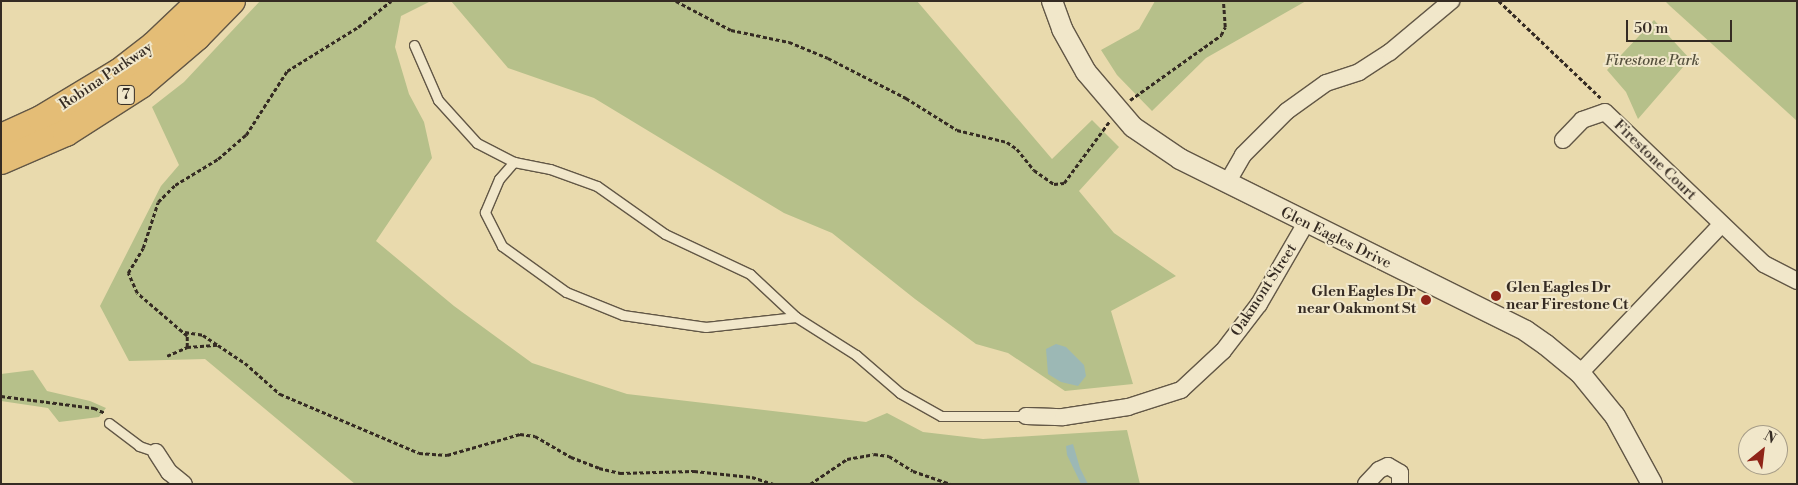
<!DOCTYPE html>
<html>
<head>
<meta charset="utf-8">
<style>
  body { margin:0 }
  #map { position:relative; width:1798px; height:485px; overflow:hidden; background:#e9daad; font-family:"Libre Bodoni",serif }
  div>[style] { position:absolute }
  .green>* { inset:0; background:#b6c08a }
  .water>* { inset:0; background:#9cb8b5 }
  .path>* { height:2.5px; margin-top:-1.25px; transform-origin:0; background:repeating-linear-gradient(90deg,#352b23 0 4px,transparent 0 6.5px) }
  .roads { filter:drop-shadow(1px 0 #625746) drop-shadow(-1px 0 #625746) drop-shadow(0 1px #625746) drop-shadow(0 -1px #625746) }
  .service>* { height:9px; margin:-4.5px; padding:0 4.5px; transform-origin:4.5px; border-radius:4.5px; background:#f1e7ca }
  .minor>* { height:16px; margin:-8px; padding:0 8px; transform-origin:8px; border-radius:8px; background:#f1e7ca }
  .tertiary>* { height:20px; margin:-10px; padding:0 10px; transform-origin:10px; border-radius:10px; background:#f1e7ca }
  .primary>* { height:26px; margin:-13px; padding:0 13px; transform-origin:13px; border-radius:13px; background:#e4bd76 }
  .dots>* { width:14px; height:14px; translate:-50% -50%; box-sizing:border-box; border:2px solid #f1e7ca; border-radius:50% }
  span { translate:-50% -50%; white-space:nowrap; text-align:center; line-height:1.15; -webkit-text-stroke:4px #f1e7ca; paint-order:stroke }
  .shield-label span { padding:1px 4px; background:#f1e7ca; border:1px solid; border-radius:4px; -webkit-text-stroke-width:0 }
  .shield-label { font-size:14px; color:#352b23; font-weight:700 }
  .park-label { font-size:15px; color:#55503d; font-style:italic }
  .street-label { font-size:15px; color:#352b23 }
  .poi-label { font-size:15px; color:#352b23; font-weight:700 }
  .left { translate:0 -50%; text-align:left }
  .right { translate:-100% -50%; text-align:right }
  .frame { position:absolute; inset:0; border:2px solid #352b23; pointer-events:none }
  .north { position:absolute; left:1738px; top:425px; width:50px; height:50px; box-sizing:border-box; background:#f1e7ca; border:1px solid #a69c87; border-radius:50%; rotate:29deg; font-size:14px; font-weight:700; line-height:20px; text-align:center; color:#352b23 }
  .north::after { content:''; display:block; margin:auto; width:18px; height:22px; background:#8f2418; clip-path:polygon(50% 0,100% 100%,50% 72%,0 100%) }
  .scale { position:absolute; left:1626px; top:20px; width:106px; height:22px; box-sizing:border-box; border:2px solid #352b23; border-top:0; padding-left:6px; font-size:15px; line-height:18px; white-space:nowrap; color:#352b23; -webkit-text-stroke:4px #f1e7ca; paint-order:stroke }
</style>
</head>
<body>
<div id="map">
  <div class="green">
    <div style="clip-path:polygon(260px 1px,431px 1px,401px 16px,395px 47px,409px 94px,424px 122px,432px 158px,376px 241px,454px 306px,532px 363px,627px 394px,866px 422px,887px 413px,923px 432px,983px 439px,1127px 430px,1140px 484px,355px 484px,205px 359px,129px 361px,100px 306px,161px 186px,179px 165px,152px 107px,184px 82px)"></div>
    <div style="clip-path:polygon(451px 1px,917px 1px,1052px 159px,1092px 120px,1119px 147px,1079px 191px,1114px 233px,1176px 276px,1111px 311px,1133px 384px,1065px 391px,1008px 353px,976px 344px,915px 299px,832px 233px,784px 213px,594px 98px,508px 68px)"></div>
    <div style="clip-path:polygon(1155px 1px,1306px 1px,1206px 58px,1152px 111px,1117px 75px,1101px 50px,1139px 29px)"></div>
    <div style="clip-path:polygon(1665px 1px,1797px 1px,1797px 121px,1670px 6px)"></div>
    <div style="clip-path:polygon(1654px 20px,1690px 59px,1638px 119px,1626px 92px,1607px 70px)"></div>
    <div style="clip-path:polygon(33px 370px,47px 391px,90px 401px,106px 408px,99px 417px,59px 422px,48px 408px,1px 401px,1px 374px)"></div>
  </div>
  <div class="water">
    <div style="clip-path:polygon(1056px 344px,1066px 347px,1084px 365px,1086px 376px,1078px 386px,1061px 382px,1048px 374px,1046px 349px)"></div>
    <div style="clip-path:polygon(1073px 444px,1080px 468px,1088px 484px,1081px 484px,1067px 455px,1066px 446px)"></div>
  </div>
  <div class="path">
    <div style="left:676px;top:1px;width:62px;rotate:27.8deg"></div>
    <div style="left:731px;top:30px;width:59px;rotate:11.7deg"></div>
    <div style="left:789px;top:42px;width:42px;rotate:22.3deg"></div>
    <div style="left:828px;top:58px;width:88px;rotate:27.1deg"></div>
    <div style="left:906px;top:98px;width:60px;rotate:32.1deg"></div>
    <div style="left:957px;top:130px;width:51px;rotate:13.5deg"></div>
    <div style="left:1007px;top:142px;width:12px;rotate:35deg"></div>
    <div style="left:1017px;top:149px;width:27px;rotate:51deg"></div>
    <div style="left:1034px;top:170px;width:24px;rotate:35deg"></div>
    <div style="left:1054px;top:184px;width:10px;rotate:-6deg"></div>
    <div style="left:1064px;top:183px;width:76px;rotate:-53.6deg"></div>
    <div style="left:1499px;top:1px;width:141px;rotate:43.6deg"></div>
    <div style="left:1130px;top:100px;width:112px;rotate:-35.5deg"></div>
    <div style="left:1221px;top:35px;width:9px;rotate:-63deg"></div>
    <div style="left:1225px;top:27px;width:26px;rotate:-94deg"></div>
    <div style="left:185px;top:332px;width:18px;rotate:9deg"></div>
    <div style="left:203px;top:335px;width:18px;rotate:34deg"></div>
    <div style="left:187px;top:347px;width:31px;rotate:-4deg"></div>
    <div style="left:218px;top:345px;width:32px;rotate:34deg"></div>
    <div style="left:245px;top:363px;width:47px;rotate:41.5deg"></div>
    <div style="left:280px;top:394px;width:151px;rotate:23deg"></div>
    <div style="left:419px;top:453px;width:28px;rotate:4deg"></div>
    <div style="left:447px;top:455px;width:76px;rotate:-16deg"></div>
    <div style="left:520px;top:434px;width:15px;rotate:8deg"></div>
    <div style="left:535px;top:436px;width:42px;rotate:30.3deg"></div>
    <div style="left:571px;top:457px;width:30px;rotate:21deg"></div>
    <div style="left:599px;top:468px;width:22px;rotate:13deg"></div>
    <div style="left:620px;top:473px;width:74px;rotate:-1.5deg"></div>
    <div style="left:694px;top:471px;width:58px;rotate:5.9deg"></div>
    <div style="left:752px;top:477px;width:22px;rotate:18deg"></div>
    <div style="left:167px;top:356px;width:22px;rotate:-24deg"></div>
    <div style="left:187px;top:347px;width:11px;rotate:-90deg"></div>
    <div style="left:187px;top:336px;width:66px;rotate:-139.3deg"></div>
    <div style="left:137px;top:293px;width:22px;rotate:-114deg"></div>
    <div style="left:128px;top:273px;width:29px;rotate:-59deg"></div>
    <div style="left:143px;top:248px;width:48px;rotate:-71.9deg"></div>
    <div style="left:158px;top:202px;width:24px;rotate:-45deg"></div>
    <div style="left:175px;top:185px;width:50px;rotate:-31.2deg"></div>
    <div style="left:218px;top:159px;width:37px;rotate:-41deg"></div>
    <div style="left:246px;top:135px;width:76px;rotate:-57.4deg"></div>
    <div style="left:287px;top:71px;width:84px;rotate:-31.8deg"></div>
    <div style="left:358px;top:27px;width:42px;rotate:-38.2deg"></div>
    <div style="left:1px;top:396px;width:94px;rotate:7.4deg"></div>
    <div style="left:94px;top:408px;width:12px;rotate:24deg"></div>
    <div style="left:810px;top:484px;width:45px;rotate:-34deg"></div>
    <div style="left:847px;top:459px;width:27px;rotate:-10deg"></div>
    <div style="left:874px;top:454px;width:15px;rotate:8deg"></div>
    <div style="left:889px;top:456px;width:28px;rotate:32deg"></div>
    <div style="left:913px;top:471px;width:39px;rotate:19deg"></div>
  </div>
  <div class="roads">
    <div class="service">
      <div style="left:414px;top:45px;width:60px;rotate:66.4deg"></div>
      <div style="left:438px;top:100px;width:58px;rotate:47.8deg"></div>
      <div style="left:477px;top:143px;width:42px;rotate:27.2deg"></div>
      <div style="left:514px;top:162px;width:37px;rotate:11deg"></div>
      <div style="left:550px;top:169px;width:50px;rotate:19.9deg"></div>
      <div style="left:597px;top:186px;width:83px;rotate:35.2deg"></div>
      <div style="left:665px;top:234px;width:94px;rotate:25.2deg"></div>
      <div style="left:750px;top:274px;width:63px;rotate:43.1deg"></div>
      <div style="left:796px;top:317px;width:91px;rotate:173.7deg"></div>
      <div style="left:706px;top:327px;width:84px;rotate:-171.8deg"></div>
      <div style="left:623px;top:315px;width:61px;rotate:-158deg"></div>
      <div style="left:566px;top:292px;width:79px;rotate:-144.3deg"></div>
      <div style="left:502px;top:246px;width:38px;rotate:-117deg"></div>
      <div style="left:485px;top:212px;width:36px;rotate:-67deg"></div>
      <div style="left:499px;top:179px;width:23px;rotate:-49deg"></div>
      <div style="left:796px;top:317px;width:71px;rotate:32.3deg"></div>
      <div style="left:856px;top:355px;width:58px;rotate:40.8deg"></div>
      <div style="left:900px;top:393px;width:47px;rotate:29.3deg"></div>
      <div style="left:941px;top:416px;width:85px"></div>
      <div style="left:109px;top:423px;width:38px;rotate:37deg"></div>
      <div style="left:139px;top:446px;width:18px;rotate:19deg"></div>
    </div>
    <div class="minor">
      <div style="left:1563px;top:140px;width:28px;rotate:-46deg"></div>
      <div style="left:1582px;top:120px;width:24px;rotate:-19deg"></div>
      <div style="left:1605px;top:112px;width:220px;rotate:43.7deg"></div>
      <div style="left:1764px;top:264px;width:37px;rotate:27deg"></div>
      <div style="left:1227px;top:183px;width:32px;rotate:-60deg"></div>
      <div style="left:1243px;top:155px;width:62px;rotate:-45deg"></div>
      <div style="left:1287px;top:111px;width:48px;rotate:-35.7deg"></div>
      <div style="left:1326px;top:83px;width:35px;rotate:-18deg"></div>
      <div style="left:1359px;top:72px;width:37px;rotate:-33deg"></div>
      <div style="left:1390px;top:52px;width:80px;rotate:-39.9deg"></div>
      <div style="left:1580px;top:373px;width:204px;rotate:-46.4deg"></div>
      <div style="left:1026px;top:416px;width:37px;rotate:2deg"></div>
      <div style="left:1063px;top:417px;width:66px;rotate:-8.7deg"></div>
      <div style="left:1128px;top:407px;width:56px;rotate:-17.8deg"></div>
      <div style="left:1181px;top:390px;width:57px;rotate:-42.9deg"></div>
      <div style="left:1223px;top:351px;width:59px;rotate:-52.5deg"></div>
      <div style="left:1259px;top:304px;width:94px;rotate:-59.9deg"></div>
      <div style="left:156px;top:452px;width:24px;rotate:57deg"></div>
      <div style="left:169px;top:472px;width:19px;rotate:39deg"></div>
      <div style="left:1366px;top:484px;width:19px;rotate:-47deg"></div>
      <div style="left:1379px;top:470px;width:10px;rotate:-24deg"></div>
      <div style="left:1388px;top:466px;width:14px;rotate:30deg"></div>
      <div style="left:1400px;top:473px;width:11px;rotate:90deg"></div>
    </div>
    <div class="tertiary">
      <div style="left:1052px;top:1px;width:30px;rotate:70deg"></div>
      <div style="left:1062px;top:29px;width:49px;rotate:60.8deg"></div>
      <div style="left:1086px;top:72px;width:72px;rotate:49.5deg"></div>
      <div style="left:1133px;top:127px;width:57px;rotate:34.2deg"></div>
      <div style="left:1180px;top:159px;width:386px;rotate:26.4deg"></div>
      <div style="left:1526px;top:331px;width:24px;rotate:35deg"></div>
      <div style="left:1546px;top:345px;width:44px;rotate:39.5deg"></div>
      <div style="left:1580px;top:373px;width:55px;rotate:50.9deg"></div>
      <div style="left:1615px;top:416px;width:77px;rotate:61.4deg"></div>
    </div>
    <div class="primary">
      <div style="left:1px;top:137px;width:44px;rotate:-24.2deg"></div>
      <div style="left:41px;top:119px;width:91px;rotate:-31.1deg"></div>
      <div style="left:119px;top:72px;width:44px;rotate:-37.6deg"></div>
      <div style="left:154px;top:45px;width:64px;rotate:-43.7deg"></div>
      <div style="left:1px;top:161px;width:71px;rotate:-23.3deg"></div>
      <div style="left:66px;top:133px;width:89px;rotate:-32.6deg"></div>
      <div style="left:141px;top:85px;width:74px;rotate:-40.6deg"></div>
      <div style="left:197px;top:37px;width:50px;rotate:-45.8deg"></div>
    </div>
  </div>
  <div class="dots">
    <div style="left:1496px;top:296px;background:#8f2418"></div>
    <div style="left:1426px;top:300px;background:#8f2418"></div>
  </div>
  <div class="shield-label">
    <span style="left:126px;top:95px">7</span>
  </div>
  <div class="park-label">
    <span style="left:1652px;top:61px">Firestone Park</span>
  </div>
  <div class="street-label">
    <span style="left:106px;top:76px;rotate:-34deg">Robina Parkway</span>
    <span style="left:1655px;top:160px;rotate:44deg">Firestone Court</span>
    <span style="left:1336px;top:238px;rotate:26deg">Glen Eagles Drive</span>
    <span style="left:1264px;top:290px;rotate:-57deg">Oakmont Street</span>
  </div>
  <div class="poi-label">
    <span class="left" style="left:1506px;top:296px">Glen Eagles Dr<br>near Firestone Ct</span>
    <span class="right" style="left:1416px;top:300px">Glen Eagles Dr<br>near Oakmont St</span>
  </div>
  <div class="frame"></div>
  <div class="north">N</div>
  <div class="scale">50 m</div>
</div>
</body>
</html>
